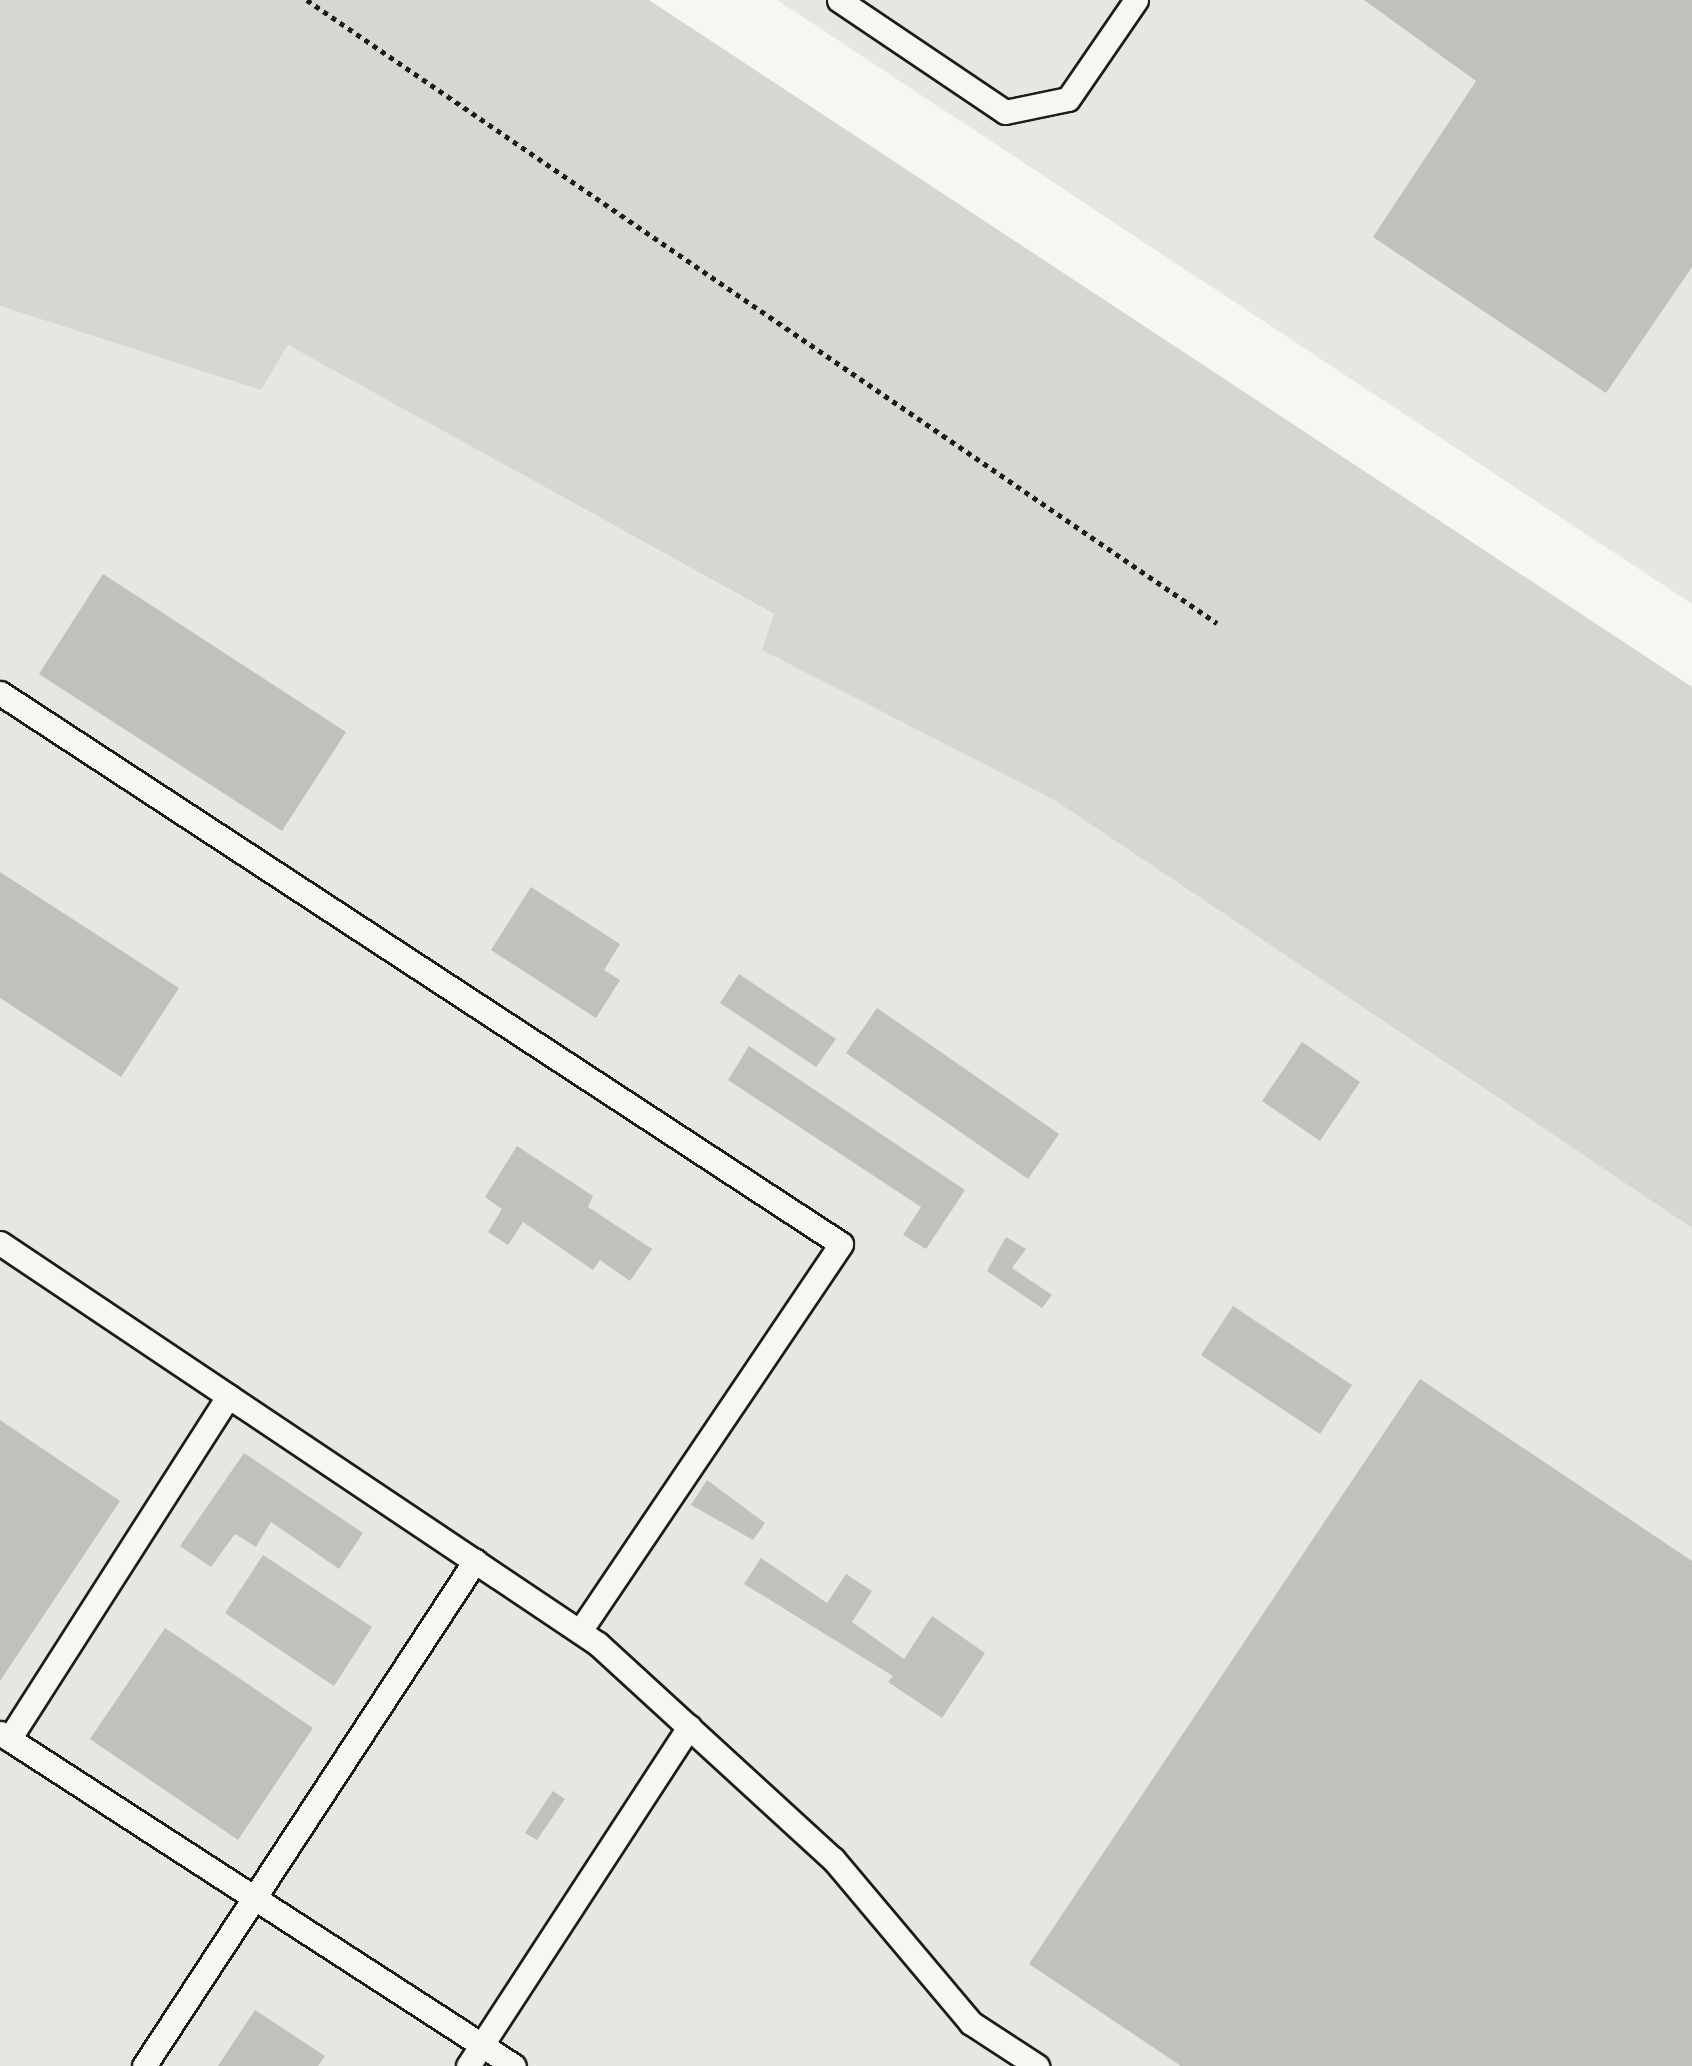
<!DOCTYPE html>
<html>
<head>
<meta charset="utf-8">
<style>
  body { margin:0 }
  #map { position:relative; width:1692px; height:2066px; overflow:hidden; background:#f6f6f2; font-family:Mynerve,sans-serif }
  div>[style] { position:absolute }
  .built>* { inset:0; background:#e6e6e2 }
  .green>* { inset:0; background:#d6d6d2 }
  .building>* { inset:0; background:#c0c0bd }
  .path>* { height:4.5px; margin-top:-2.25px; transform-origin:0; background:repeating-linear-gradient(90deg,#1c1c1c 0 5px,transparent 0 10px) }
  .roads { filter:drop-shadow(2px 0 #1c1c1c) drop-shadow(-2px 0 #1c1c1c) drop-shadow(0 2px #1c1c1c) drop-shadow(0 -2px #1c1c1c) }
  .lane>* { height:23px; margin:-11.5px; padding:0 11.5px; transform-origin:11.5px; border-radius:11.5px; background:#f6f6f2 }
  span { translate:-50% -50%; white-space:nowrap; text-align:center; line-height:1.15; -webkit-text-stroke:5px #f6f6f2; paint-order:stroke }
</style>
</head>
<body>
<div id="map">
  <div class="built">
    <div style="clip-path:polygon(777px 0,1692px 0,1692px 604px)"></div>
    <div style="clip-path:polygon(0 306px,261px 390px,288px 345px,775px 615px,763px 650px,1056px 801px,1692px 1228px,1692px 2066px,0 2066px)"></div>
  </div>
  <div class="green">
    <div style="clip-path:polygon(0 0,649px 0,1692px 687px,1692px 1228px,1056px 801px,762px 650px,774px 614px,288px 345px,261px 390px,0 306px)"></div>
  </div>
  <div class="building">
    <div style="clip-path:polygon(1364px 0,1692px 0,1692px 267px,1606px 393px,1373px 237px,1476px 81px)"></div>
    <div style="clip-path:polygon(103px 574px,346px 732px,282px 831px,39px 674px)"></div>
    <div style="clip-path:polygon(0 872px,179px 988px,121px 1077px,0 998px)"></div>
    <div style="clip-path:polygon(531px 887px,620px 944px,604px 970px,620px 980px,596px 1018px,491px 950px)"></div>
    <div style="clip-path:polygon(739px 974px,836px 1039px,816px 1067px,720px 1003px)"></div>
    <div style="clip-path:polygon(877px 1008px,1059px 1134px,1028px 1179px,846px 1053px)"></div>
    <div style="clip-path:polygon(1302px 1042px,1360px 1082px,1320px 1141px,1262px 1101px)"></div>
    <div style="clip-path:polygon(749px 1046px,965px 1190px,926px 1249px,903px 1235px,921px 1207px,728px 1080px)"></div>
    <div style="clip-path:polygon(517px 1146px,593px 1196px,588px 1207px,652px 1249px,630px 1281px,600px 1260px,593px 1270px,523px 1222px,508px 1245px,488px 1232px,502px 1209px,485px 1197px)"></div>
    <div style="clip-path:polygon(1006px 1237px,1026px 1249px,1012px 1268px,1052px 1295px,1042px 1308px,987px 1271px)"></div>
    <div style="clip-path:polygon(1233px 1306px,1352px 1385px,1320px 1434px,1201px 1355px)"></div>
    <div style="clip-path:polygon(1420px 1379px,1692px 1561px,1692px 2066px,1181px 2066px,1029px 1964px)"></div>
    <div style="clip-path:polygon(0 1420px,120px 1501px,0 1681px)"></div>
    <div style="clip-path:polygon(244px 1453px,363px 1533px,339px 1569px,271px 1522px,256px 1547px,235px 1534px,211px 1567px,180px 1546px)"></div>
    <div style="clip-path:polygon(707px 1480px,765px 1523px,753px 1540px,691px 1505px)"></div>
    <div style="clip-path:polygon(263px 1555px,372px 1627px,334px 1686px,225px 1613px)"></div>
    <div style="clip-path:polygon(761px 1558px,827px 1603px,846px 1574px,872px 1591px,852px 1622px,904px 1659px,932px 1616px,985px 1653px,942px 1718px,888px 1682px,893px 1676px,744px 1584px)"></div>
    <div style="clip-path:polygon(165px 1628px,313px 1728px,238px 1840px,90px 1739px)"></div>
    <div style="clip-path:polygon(553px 1791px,565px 1799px,537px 1840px,525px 1833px)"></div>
    <div style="clip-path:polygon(255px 2010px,325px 2056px,318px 2066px,218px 2066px)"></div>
  </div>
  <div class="path">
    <div style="left:307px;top:0;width:1103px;rotate:34.4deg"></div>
  </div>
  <div class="roads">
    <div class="lane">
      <div style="left:839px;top:0;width:200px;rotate:34deg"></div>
      <div style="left:1005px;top:112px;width:64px;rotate:-11.7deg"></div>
      <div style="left:1068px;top:99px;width:120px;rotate:-55.5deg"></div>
      <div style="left:0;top:693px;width:1005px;rotate:33.23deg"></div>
      <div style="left:841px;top:1244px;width:467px;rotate:124deg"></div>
      <div style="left:0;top:1243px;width:720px;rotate:33.84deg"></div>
      <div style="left:598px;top:1644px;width:319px;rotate:42.5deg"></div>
      <div style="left:833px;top:1859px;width:214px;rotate:49.9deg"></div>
      <div style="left:971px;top:2023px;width:79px;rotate:33.1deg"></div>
      <div style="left:0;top:1733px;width:612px;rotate:32.94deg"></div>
      <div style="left:9px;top:1739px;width:407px;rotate:-57.4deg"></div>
      <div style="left:144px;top:2066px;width:604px;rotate:-56.76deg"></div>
      <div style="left:468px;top:2066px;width:405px;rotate:-56.9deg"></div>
    </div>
  </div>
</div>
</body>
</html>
